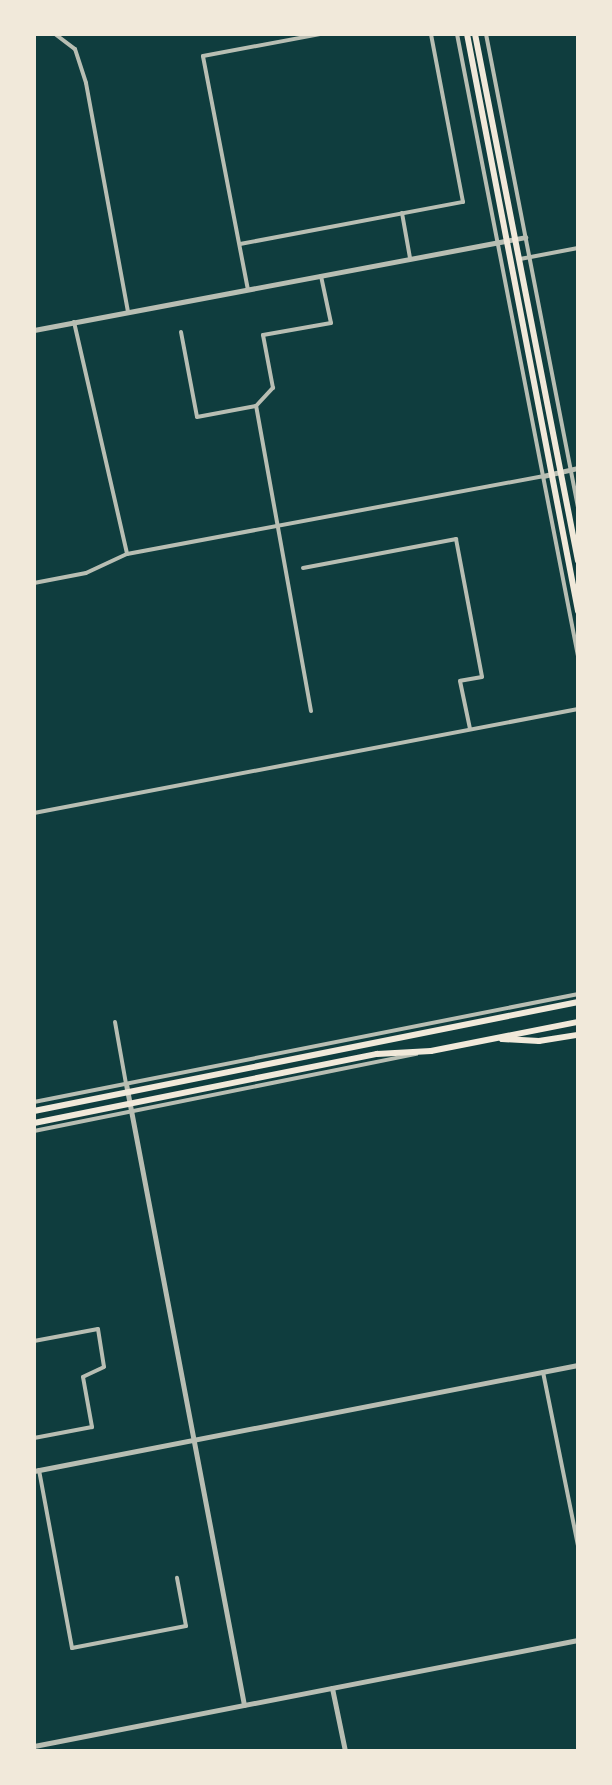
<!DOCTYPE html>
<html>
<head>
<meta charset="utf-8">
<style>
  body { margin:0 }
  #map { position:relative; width:612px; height:1785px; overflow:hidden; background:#0f3d3e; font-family:Figtree,sans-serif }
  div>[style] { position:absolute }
  .minor>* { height:4px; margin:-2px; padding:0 2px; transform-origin:2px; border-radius:2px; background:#b8beb3 }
  .tertiary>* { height:5px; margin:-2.5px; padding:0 2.5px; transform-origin:2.5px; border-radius:2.5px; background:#b8beb3 }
  .secondary>* { height:6px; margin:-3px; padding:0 3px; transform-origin:3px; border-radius:3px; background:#f1e9da }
  .primary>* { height:6px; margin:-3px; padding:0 3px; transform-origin:3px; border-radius:3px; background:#f1e9da }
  span { translate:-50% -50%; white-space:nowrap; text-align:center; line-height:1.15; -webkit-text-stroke:8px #f1e9da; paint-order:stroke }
  .frame { position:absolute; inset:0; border:36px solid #f1e9da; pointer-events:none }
</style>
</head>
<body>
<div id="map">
  <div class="minor">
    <div style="left:55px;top:34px;width:25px;rotate:37deg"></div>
    <div style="left:75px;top:49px;width:36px;rotate:72deg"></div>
    <div style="left:86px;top:83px;width:233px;rotate:79.6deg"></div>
    <div style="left:457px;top:34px;width:634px;rotate:78.99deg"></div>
    <div style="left:486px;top:34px;width:483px;rotate:79deg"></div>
    <div style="left:402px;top:213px;width:46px;rotate:79.9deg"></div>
    <div style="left:240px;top:244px;width:227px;rotate:-10.7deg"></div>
    <div style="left:463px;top:202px;width:171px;rotate:-100.8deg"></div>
    <div style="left:520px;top:259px;width:59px;rotate:-10.7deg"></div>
    <div style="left:248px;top:290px;width:238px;rotate:-100.9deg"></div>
    <div style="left:203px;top:56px;width:119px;rotate:-10.6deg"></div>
    <div style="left:74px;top:322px;width:238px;rotate:77.1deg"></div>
    <div style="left:181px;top:332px;width:86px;rotate:79.3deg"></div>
    <div style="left:197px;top:417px;width:60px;rotate:-10.6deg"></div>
    <div style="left:303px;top:568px;width:156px;rotate:-10.7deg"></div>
    <div style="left:456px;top:539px;width:140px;rotate:79.3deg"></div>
    <div style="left:482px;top:677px;width:22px;rotate:170deg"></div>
    <div style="left:460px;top:681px;width:49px;rotate:78.2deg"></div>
    <div style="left:34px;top:583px;width:53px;rotate:-10.9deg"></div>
    <div style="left:86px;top:573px;width:45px;rotate:-24.9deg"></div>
    <div style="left:127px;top:554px;width:423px;rotate:-10.6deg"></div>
    <div style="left:311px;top:711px;width:310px;rotate:-100.2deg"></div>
    <div style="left:256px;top:406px;width:25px;rotate:-47deg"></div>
    <div style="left:273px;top:388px;width:54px;rotate:-100.7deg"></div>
    <div style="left:263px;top:335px;width:69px;rotate:-10deg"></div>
    <div style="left:331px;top:323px;width:48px;rotate:-102deg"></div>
    <div style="left:34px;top:813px;width:554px;rotate:-10.82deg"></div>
    <div style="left:115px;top:1022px;width:63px;rotate:79.9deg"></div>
    <div style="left:34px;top:1102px;width:555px;rotate:-11.23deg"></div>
    <div style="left:34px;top:1131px;width:390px;rotate:-11.4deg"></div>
    <div style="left:34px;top:1341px;width:65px;rotate:-10.6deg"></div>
    <div style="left:98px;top:1329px;width:38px;rotate:81deg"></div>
    <div style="left:104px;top:1367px;width:23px;rotate:155deg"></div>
    <div style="left:83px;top:1377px;width:51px;rotate:79.8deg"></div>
    <div style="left:92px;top:1427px;width:59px;rotate:169.3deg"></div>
    <div style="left:543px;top:1372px;width:177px;rotate:78.6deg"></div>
    <div style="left:39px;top:1470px;width:181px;rotate:79.5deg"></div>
    <div style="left:72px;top:1648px;width:116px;rotate:-10.9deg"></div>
    <div style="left:186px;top:1626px;width:49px;rotate:-100.6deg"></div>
  </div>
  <div class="tertiary">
    <div style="left:34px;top:330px;width:500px;rotate:-10.7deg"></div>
    <div style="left:543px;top:476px;width:36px;rotate:-13deg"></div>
    <div style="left:126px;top:1084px;width:632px;rotate:79.24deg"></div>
    <div style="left:34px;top:1471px;width:554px;rotate:-11.03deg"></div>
    <div style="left:332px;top:1688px;width:64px;rotate:78.3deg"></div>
    <div style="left:34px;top:1746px;width:554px;rotate:-11.03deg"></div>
  </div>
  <div class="secondary">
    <div style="left:467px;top:34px;width:588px;rotate:79.11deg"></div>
    <div style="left:475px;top:34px;width:537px;rotate:78.94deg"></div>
    <div style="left:502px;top:1039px;width:37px;rotate:3deg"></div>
    <div style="left:539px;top:1041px;width:39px;rotate:-9deg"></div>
  </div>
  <div class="primary">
    <div style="left:34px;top:1111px;width:555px;rotate:-11.33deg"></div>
    <div style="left:34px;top:1123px;width:350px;rotate:-11.4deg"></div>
    <div style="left:377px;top:1054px;width:54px;rotate:-3.2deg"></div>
    <div style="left:431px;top:1051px;width:150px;rotate:-11.2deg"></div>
  </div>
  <div class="frame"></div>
</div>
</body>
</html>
